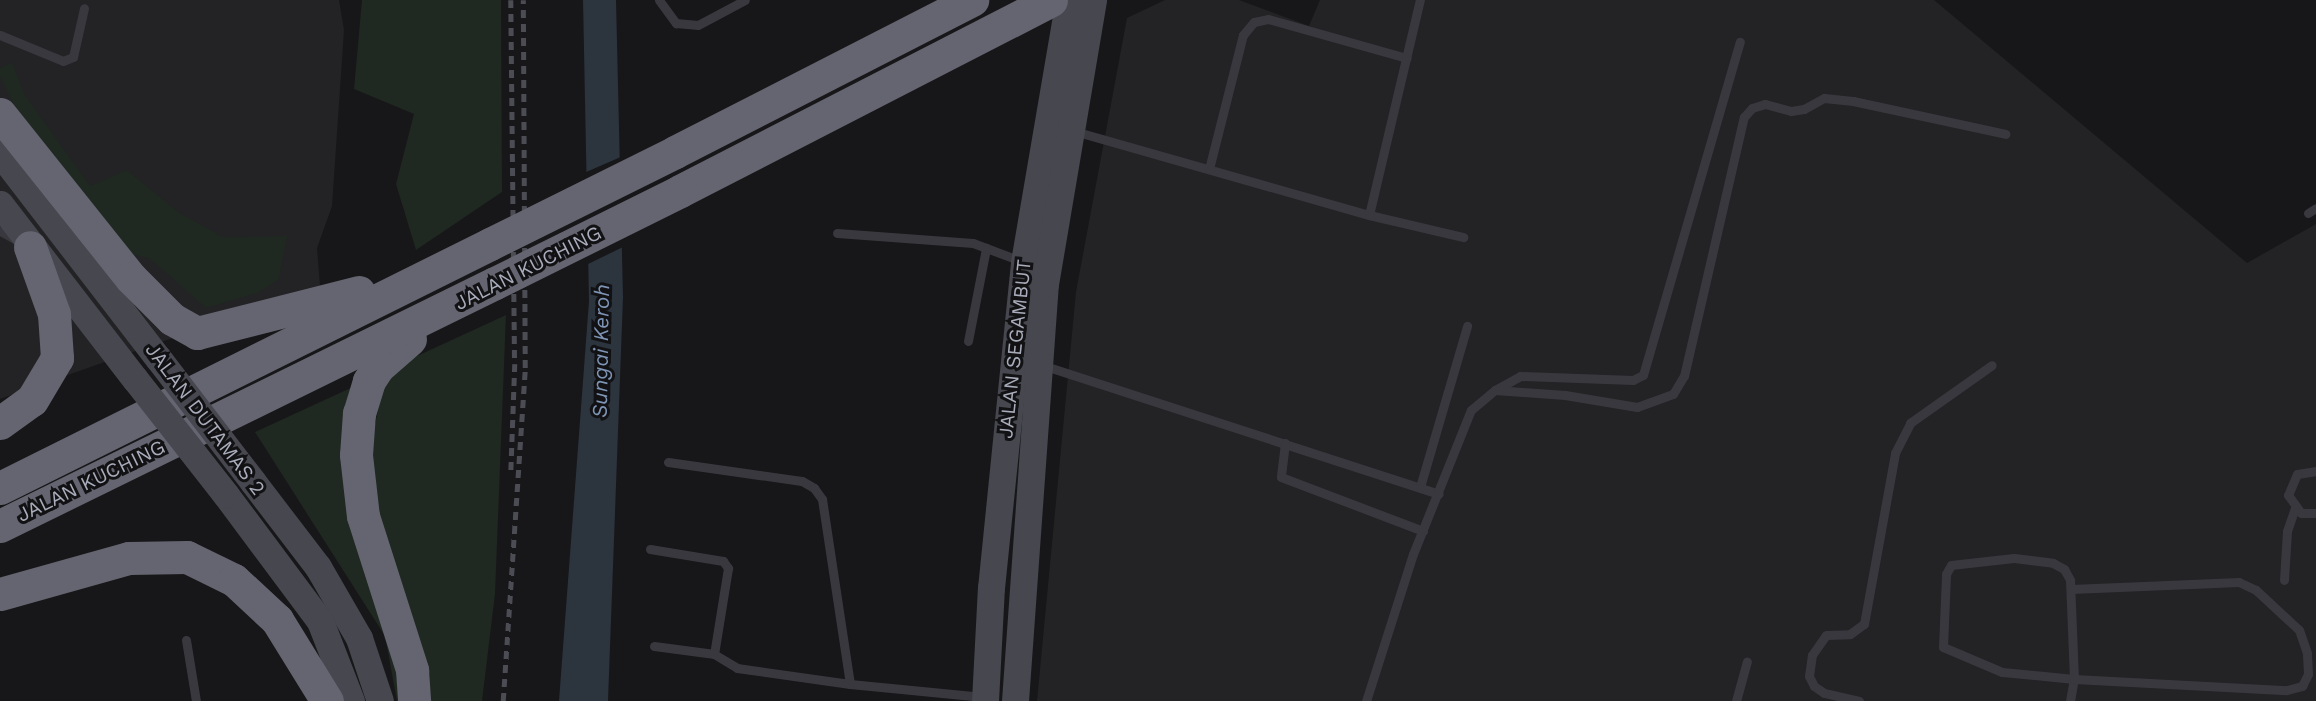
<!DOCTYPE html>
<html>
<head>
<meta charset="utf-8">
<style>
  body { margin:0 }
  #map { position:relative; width:2316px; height:701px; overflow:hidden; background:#171719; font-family:"Work Sans",sans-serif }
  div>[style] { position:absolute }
  .built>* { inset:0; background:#232326 }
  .green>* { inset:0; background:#1f2821 }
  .water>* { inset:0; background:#2c343e }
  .pier>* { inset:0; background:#171719 }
  .lane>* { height:9px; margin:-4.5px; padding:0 4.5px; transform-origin:4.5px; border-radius:4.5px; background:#38383e }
  .secondary>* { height:27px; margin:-13.5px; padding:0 13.5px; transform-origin:13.5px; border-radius:13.5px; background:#46474f }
  .highway>* { height:33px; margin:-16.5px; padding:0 16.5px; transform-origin:16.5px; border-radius:16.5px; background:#646570 }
  .rail>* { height:4.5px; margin-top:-2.25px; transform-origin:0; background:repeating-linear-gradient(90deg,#4b4c54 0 8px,transparent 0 14px) }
  .secondary-bridge>* { height:27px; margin:-13.5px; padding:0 13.5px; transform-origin:13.5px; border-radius:13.5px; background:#46474f }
  .highway-bridge>* { height:33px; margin:-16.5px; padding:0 16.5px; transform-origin:16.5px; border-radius:16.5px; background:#646570 }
  span { translate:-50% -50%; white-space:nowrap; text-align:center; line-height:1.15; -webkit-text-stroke:6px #121214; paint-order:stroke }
  .street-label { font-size:20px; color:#a9acba }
  .water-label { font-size:21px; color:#7f95b6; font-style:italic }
</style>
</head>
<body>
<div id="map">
  <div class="built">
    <div style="clip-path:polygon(0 0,339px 0,344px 30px,332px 206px,317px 248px,320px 286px,0 399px)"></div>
    <div style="clip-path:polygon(1165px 0,1239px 0,1309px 26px,1320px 0,1934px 0,2247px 263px,2316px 224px,2316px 701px,1037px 701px,1076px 292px,1127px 18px)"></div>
  </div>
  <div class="green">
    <div style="clip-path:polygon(362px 0,501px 0,502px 192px,416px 250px,396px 184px,414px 114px,354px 89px)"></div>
    <div style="clip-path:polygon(12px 62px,25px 95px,90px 186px,127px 170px,178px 212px,223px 237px,287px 236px,279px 279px,258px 293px,206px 308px,149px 258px,125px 253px,23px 123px,0 77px,0 68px)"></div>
    <div style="clip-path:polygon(506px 315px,495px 594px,482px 701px,422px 701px,366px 467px,383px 387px,404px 362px)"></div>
    <div style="clip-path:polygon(355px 386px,408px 701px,397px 701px,385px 636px,255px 432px)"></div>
  </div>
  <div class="water">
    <div style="clip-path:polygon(583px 0,616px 0,623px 297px,608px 701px,559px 701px,589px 301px)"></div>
  </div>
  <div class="pier">
    <div style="clip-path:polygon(623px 156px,625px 246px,586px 265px,584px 173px)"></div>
  </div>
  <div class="lane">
    <div style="left:659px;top:0;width:29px;rotate:54deg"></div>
    <div style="left:676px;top:23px;width:22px;rotate:5deg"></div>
    <div style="left:698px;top:25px;width:53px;rotate:-28deg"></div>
    <div style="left:0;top:35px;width:68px;rotate:22.4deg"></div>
    <div style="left:63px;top:61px;width:11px;rotate:-22deg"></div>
    <div style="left:73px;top:57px;width:50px;rotate:-77.3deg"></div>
    <div style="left:1074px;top:131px;width:307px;rotate:15.9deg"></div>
    <div style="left:1369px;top:215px;width:97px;rotate:13.2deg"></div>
    <div style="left:1209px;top:169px;width:138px;rotate:-75.8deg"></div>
    <div style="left:1243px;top:35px;width:17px;rotate:-50deg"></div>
    <div style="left:1254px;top:22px;width:14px;rotate:-12deg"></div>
    <div style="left:1268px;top:19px;width:144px;rotate:15.7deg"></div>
    <div style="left:2308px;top:213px;width:9px;rotate:-32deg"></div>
    <div style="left:1369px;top:215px;width:221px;rotate:-76.7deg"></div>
    <div style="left:0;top:231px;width:19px;rotate:28deg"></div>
    <div style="left:837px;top:233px;width:136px;rotate:4.2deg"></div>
    <div style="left:973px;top:243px;width:51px;rotate:20.6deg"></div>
    <div style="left:968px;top:341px;width:95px;rotate:-79deg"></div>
    <div style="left:1042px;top:365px;width:417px;rotate:18deg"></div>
    <div style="left:1495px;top:390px;width:29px;rotate:-29deg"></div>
    <div style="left:1520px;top:376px;width:113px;rotate:2deg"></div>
    <div style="left:1633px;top:380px;width:11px;rotate:-27deg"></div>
    <div style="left:1643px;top:375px;width:347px;rotate:-73.8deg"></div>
    <div style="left:1285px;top:443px;width:34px;rotate:97deg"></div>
    <div style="left:1281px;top:477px;width:152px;rotate:20.8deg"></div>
    <div style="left:668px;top:462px;width:135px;rotate:8.1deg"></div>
    <div style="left:802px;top:481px;width:14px;rotate:30deg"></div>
    <div style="left:814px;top:488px;width:14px;rotate:54deg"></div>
    <div style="left:822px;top:499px;width:187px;rotate:81.4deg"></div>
    <div style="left:850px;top:684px;width:134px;rotate:5.6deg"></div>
    <div style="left:2316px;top:471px;width:19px;rotate:171deg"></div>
    <div style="left:2297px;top:474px;width:23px;rotate:113deg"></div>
    <div style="left:2288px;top:495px;width:22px;rotate:54deg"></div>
    <div style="left:2301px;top:513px;width:15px"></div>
    <div style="left:1420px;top:487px;width:168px;rotate:-73.7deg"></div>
    <div style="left:650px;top:549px;width:74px;rotate:9.3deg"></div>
    <div style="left:723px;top:561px;width:9px;rotate:54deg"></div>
    <div style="left:728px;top:568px;width:87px;rotate:99.2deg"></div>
    <div style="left:2014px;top:558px;width:39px;rotate:7deg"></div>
    <div style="left:2053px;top:563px;width:13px;rotate:29deg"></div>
    <div style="left:2064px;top:569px;width:13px;rotate:61deg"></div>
    <div style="left:2070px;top:580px;width:99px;rotate:87.7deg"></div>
    <div style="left:2074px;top:679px;width:72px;rotate:-174.4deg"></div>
    <div style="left:2002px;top:672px;width:64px;rotate:-157deg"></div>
    <div style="left:1943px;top:647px;width:73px;rotate:-87.6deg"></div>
    <div style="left:1946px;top:574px;width:10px;rotate:-61deg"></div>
    <div style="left:1951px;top:565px;width:63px;rotate:-6.3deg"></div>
    <div style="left:2284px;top:580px;width:49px;rotate:-86.5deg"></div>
    <div style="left:2287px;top:531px;width:24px;rotate:-71deg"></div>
    <div style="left:186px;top:640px;width:62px;rotate:80.7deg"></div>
    <div style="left:654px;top:646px;width:61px;rotate:7.6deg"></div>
    <div style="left:714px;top:654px;width:27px;rotate:31deg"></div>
    <div style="left:737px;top:668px;width:114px;rotate:8.1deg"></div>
    <div style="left:1366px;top:701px;width:154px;rotate:-72.3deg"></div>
    <div style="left:1413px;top:554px;width:155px;rotate:-68.1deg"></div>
    <div style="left:1471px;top:410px;width:31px;rotate:-40deg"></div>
    <div style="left:1495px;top:390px;width:70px;rotate:4.1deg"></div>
    <div style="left:1565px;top:395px;width:73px;rotate:9.5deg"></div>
    <div style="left:1637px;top:407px;width:38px;rotate:-20deg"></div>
    <div style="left:1673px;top:394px;width:21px;rotate:-59deg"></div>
    <div style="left:1684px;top:376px;width:266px;rotate:-77deg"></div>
    <div style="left:1744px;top:117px;width:12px;rotate:-48deg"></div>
    <div style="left:1752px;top:108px;width:14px;rotate:-17deg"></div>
    <div style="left:1765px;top:104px;width:27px;rotate:15deg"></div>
    <div style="left:1791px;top:111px;width:13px;rotate:-9deg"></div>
    <div style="left:1804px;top:109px;width:23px;rotate:-29deg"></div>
    <div style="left:1824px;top:98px;width:29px;rotate:6deg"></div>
    <div style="left:1853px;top:101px;width:156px;rotate:12.2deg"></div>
    <div style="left:1736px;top:701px;width:41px;rotate:-74.6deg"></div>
    <div style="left:1859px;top:701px;width:36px;rotate:-167deg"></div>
    <div style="left:1824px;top:693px;width:12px;rotate:-145deg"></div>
    <div style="left:1814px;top:686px;width:11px;rotate:-117deg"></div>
    <div style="left:1809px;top:676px;width:21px;rotate:-82deg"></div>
    <div style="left:1812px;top:655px;width:24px;rotate:-55deg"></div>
    <div style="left:1826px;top:635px;width:24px;rotate:-2deg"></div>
    <div style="left:1850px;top:634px;width:17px;rotate:-36deg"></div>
    <div style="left:1864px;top:624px;width:174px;rotate:-79.7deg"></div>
    <div style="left:1895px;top:453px;width:34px;rotate:-63deg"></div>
    <div style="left:1910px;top:423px;width:100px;rotate:-35.3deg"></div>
    <div style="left:2070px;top:701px;width:22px;rotate:-80deg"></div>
    <div style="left:2074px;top:679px;width:213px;rotate:3deg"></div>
    <div style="left:2287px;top:690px;width:16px;rotate:-15deg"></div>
    <div style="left:2302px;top:686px;width:13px;rotate:-63deg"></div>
    <div style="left:2308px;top:674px;width:21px;rotate:-93deg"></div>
    <div style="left:2307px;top:653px;width:24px;rotate:-109deg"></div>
    <div style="left:2299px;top:630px;width:59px;rotate:-137.1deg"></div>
    <div style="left:2256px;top:590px;width:19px;rotate:-155deg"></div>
    <div style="left:2239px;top:582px;width:168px;rotate:177.6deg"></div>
  </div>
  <div class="secondary">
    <div style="left:0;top:153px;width:259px;rotate:52.4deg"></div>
    <div style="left:0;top:204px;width:221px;rotate:52.4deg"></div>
    <div style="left:253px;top:482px;width:107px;rotate:52.6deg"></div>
    <div style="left:318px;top:567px;width:82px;rotate:60deg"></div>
    <div style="left:359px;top:638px;width:66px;rotate:71.6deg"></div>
    <div style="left:226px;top:495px;width:157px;rotate:53.3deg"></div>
    <div style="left:320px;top:621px;width:86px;rotate:68.8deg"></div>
    <div style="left:985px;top:701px;width:113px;rotate:-87deg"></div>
    <div style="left:991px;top:588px;width:328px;rotate:-84.2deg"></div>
    <div style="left:1024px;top:262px;width:266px;rotate:-80.3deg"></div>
    <div style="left:1015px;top:701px;width:418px;rotate:-85.9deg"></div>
    <div style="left:1045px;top:284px;width:288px;rotate:-80.4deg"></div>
  </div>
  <div class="highway">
    <div style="left:0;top:114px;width:210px;rotate:51.4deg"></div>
    <div style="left:131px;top:278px;width:58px;rotate:45deg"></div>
    <div style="left:172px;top:319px;width:29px;rotate:29deg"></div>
    <div style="left:197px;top:333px;width:167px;rotate:-14.2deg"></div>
    <div style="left:675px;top:152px;width:334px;rotate:-27.1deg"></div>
    <div style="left:680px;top:191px;width:417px;rotate:-27.2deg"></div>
    <div style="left:410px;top:339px;width:43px;rotate:138.8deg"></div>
    <div style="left:378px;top:367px;width:17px;rotate:123deg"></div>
    <div style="left:369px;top:381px;width:34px;rotate:107deg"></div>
    <div style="left:359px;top:413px;width:42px;rotate:94.1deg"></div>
    <div style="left:356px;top:455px;width:61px;rotate:83.5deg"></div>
    <div style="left:363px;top:516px;width:162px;rotate:72.3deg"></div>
    <div style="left:412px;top:670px;width:31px;rotate:86deg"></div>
    <div style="left:0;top:423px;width:39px;rotate:-36deg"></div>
    <div style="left:32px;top:400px;width:49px;rotate:-59.2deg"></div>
    <div style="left:57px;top:358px;width:44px;rotate:-93.9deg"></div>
    <div style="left:54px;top:314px;width:71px;rotate:-109.7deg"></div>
    <div style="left:0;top:488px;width:547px;rotate:-26.47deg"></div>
    <div style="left:0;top:526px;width:551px;rotate:-26.15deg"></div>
    <div style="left:0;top:594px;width:134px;rotate:-15.6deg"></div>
    <div style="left:129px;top:558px;width:58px;rotate:-1deg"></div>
    <div style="left:187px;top:557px;width:52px;rotate:26.1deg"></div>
    <div style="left:234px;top:580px;width:59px;rotate:42.9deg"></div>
    <div style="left:277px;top:620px;width:95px;rotate:58.3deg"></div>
  </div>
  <div class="rail">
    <div style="left:511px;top:0;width:364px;rotate:89.4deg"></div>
    <div style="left:515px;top:364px;width:107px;rotate:92.1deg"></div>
    <div style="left:503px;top:701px;width:334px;rotate:-86.2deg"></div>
    <div style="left:525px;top:368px;width:368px;rotate:-90.3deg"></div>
  </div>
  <div class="secondary-bridge">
    <div style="left:158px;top:358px;width:156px;rotate:52.5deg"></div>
    <div style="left:135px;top:379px;width:147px;rotate:51.9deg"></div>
  </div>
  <div class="highway-bridge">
    <div style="left:490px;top:244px;width:207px;rotate:-26.4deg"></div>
    <div style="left:495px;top:283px;width:207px;rotate:-26.4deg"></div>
  </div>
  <div class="street-label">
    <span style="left:528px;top:268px;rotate:-27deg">JALAN KUCHING</span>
    <span style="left:1015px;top:349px;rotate:-84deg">JALAN SEGAMBUT</span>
    <span style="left:205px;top:419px;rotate:53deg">JALAN DUTAMAS 2</span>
    <span style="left:91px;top:481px;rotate:-26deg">JALAN KUCHING</span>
  </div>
  <div class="water-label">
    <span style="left:601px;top:351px;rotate:-89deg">Sungai Keroh</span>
  </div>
</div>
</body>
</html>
